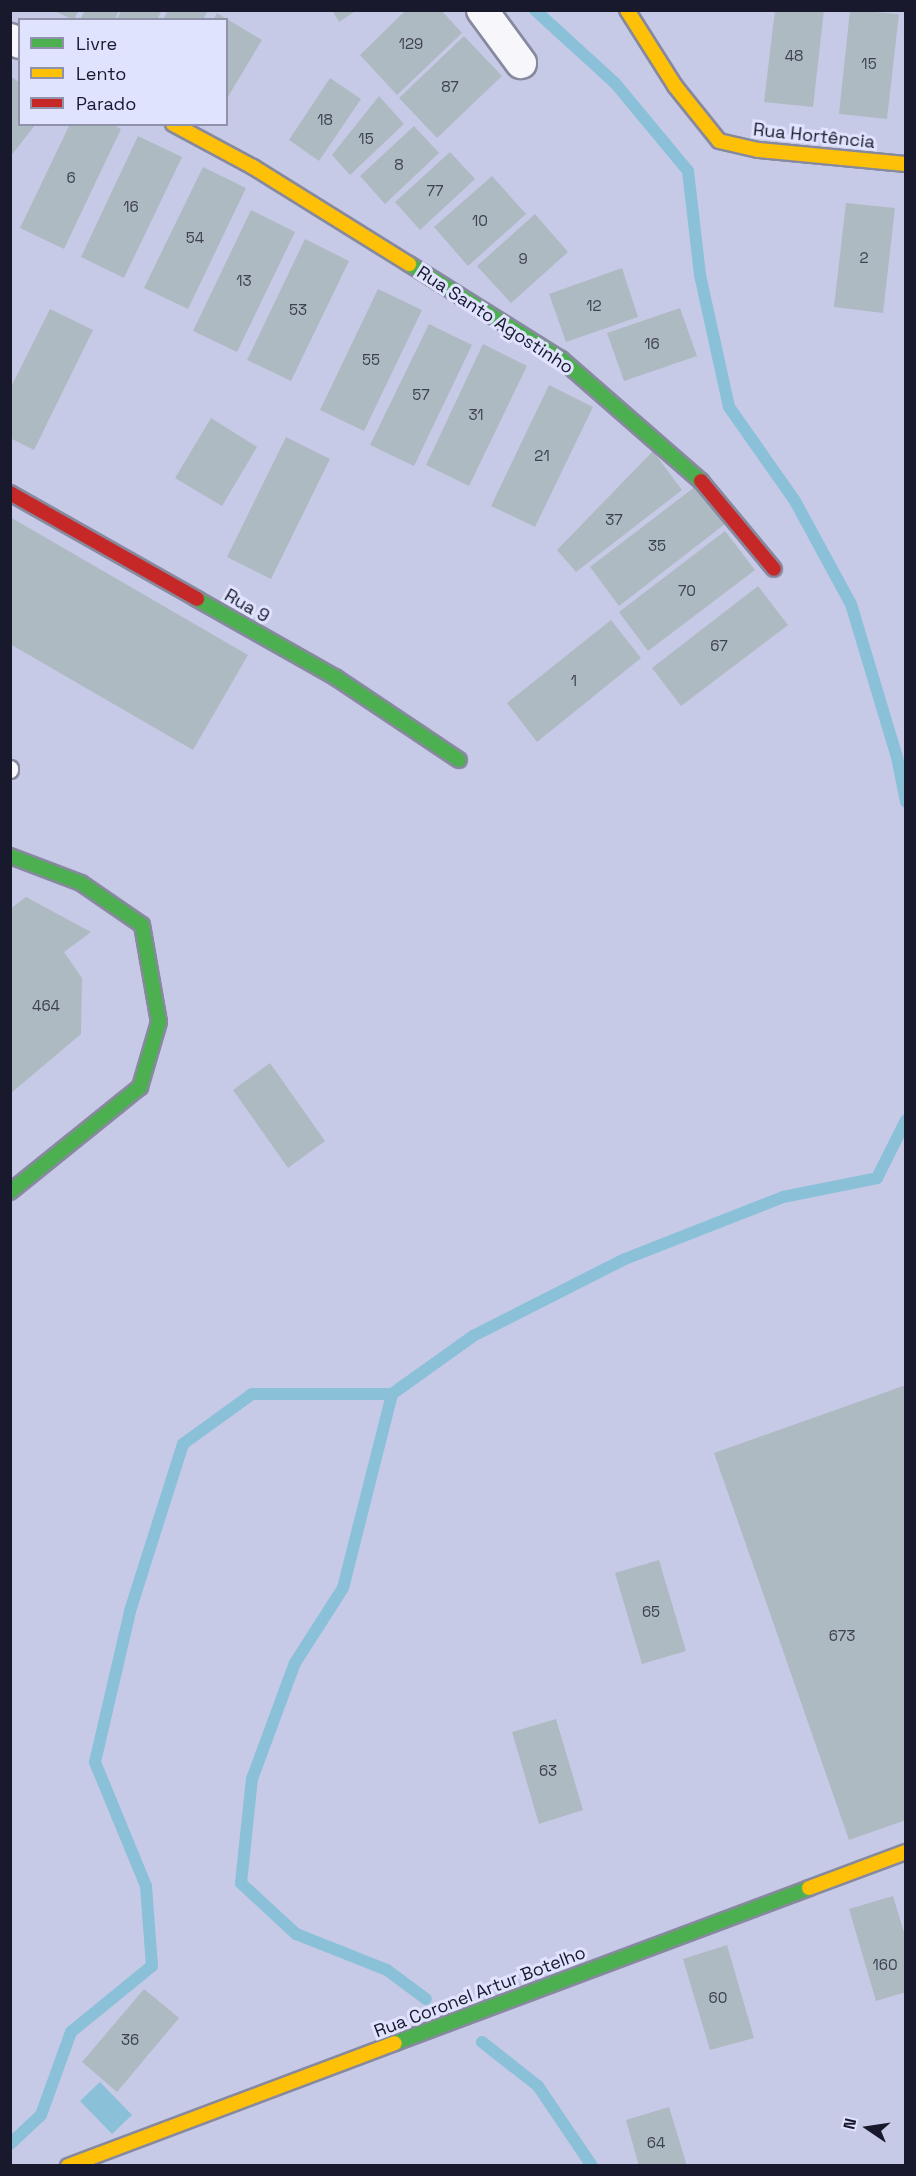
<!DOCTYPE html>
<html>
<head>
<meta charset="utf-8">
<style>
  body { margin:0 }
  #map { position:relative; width:916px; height:2176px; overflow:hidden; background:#c7cae7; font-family:"Space Grotesk",sans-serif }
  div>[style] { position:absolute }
  .water>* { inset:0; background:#8ac0d8 }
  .stream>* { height:12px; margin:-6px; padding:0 6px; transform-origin:6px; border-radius:6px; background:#8ac0d8 }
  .building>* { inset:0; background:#aebac1 }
  .roads { filter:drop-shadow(2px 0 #87899e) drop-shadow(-2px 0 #87899e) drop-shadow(0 2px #87899e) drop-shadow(0 -2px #87899e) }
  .lane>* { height:15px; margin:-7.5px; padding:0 7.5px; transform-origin:7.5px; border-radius:7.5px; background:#f7f7fb }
  .street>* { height:30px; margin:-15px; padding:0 15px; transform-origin:15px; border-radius:15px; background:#f7f7fb }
  .fast>* { height:14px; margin:-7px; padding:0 7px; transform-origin:7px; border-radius:7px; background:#4caf50 }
  .slow>* { height:14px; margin:-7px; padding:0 7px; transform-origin:7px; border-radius:7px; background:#ffc107 }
  .jam>* { height:14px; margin:-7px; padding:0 7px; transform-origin:7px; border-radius:7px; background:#c62828 }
  span { translate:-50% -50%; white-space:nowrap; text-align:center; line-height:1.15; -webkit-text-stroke:6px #e0e3fe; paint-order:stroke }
  .number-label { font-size:15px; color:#3e4151 }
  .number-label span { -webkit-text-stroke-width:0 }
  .street-label { font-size:18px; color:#18192c }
  .frame { position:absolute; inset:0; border:12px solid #18192c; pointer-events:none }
  .legend { position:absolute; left:18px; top:18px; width:210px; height:108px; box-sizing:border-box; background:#e0e3fe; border:2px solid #9092aa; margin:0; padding:8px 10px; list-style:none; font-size:18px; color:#18192c }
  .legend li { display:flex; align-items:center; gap:12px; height:30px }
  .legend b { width:30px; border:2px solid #9092aa }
  .north { position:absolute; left:838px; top:2098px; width:60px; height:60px; -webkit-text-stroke:4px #e0e3fe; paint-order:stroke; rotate:283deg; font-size:16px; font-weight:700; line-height:24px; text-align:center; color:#18192c }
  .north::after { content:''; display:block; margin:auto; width:21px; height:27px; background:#18192c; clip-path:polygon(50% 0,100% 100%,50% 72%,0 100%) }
</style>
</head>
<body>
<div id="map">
  <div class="water">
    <div style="clip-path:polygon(100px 2082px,132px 2115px,112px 2134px,80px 2101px)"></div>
  </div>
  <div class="stream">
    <div style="left:535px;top:10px;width:108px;rotate:42.4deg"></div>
    <div style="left:615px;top:83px;width:114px;rotate:50.3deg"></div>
    <div style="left:688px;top:171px;width:105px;rotate:83.4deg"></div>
    <div style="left:700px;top:275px;width:135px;rotate:77.6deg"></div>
    <div style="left:729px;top:407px;width:115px;rotate:54.9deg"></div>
    <div style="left:795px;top:501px;width:117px;rotate:61.5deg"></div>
    <div style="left:851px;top:604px;width:160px;rotate:73.3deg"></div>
    <div style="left:897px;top:757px;width:46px;rotate:78.7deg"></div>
    <div style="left:426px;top:1999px;width:49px;rotate:-143.4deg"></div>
    <div style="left:387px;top:1970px;width:98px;rotate:-158.4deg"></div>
    <div style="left:296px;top:1934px;width:75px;rotate:-137.2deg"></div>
    <div style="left:241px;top:1883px;width:105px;rotate:-84deg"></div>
    <div style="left:252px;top:1779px;width:124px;rotate:-69.7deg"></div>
    <div style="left:295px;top:1663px;width:89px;rotate:-57.4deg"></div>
    <div style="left:343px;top:1588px;width:200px;rotate:-75.8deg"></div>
    <div style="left:392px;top:1394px;width:100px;rotate:-35.6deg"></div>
    <div style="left:473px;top:1336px;width:170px;rotate:-26.9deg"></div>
    <div style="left:625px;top:1259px;width:170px;rotate:-21.4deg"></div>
    <div style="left:783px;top:1197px;width:96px;rotate:-11.4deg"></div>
    <div style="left:877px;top:1178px;width:65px;rotate:-63.4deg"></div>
    <div style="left:482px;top:2042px;width:71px;rotate:38.2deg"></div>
    <div style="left:538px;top:2086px;width:97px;rotate:56deg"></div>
    <div style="left:10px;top:2144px;width:42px;rotate:-43.1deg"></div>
    <div style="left:41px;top:2115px;width:88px;rotate:-70.1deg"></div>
    <div style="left:71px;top:2032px;width:104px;rotate:-39.2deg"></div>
    <div style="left:152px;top:1966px;width:80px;rotate:-94.3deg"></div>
    <div style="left:146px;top:1886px;width:134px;rotate:-112.4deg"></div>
    <div style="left:95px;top:1762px;width:155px;rotate:-76.9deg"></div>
    <div style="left:130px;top:1611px;width:175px;rotate:-72.4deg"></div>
    <div style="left:183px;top:1444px;width:85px;rotate:-35.9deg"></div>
    <div style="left:252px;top:1394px;width:140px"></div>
  </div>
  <div class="building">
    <div style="clip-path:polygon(52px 10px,79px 10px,74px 20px)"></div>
    <div style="clip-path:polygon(85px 10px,119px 10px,115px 20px,80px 20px)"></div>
    <div style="clip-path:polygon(121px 10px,162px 10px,157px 20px,117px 20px)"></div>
    <div style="clip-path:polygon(168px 10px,208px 10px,203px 20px,163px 20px)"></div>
    <div style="clip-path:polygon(332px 10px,357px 10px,339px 22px)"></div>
    <div style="clip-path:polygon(406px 10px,441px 10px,462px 33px,397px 95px,360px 55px)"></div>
    <div style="clip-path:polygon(775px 10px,824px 10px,813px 107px,764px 102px)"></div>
    <div style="clip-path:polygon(850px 10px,899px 14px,887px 119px,839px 114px)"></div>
    <div style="clip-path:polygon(217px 13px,262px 40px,226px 100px,226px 20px,213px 20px)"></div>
    <div style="clip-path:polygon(464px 36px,502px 76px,437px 138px,399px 98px)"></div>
    <div style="clip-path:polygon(12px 77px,20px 83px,20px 124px,36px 124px,10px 157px)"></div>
    <div style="clip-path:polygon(330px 78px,361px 99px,319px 161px,289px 140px)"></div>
    <div style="clip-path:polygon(379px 96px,404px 124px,350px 175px,332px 155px)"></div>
    <div style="clip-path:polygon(70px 124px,112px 124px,121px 129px,64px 249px,20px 228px)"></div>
    <div style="clip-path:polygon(414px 126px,439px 153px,385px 204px,360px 176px)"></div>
    <div style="clip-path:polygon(138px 136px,182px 157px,124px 278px,81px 257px)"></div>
    <div style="clip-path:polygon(450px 152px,475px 179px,420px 230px,395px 202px)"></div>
    <div style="clip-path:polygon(203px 167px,246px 188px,188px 309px,144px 288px)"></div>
    <div style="clip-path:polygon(492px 176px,526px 214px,468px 266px,434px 227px)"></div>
    <div style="clip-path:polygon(846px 203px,895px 208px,883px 313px,834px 307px)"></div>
    <div style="clip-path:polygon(251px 210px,295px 232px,237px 352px,193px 331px)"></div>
    <div style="clip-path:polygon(535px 214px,568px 252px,511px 303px,477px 266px)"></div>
    <div style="clip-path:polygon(305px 239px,349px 261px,291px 381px,247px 360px)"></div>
    <div style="clip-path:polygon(622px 268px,638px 317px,566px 342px,549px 294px)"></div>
    <div style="clip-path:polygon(378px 289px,422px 310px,364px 431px,320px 410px)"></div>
    <div style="clip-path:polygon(680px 308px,697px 356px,624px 381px,607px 333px)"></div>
    <div style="clip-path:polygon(50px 309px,93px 330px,34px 450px,10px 438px,10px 389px)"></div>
    <div style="clip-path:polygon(429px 324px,472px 345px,414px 466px,370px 445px)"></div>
    <div style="clip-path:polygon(483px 344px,527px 366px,469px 486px,426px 465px)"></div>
    <div style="clip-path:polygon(549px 385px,593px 407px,535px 527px,491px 506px)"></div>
    <div style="clip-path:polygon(211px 418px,257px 447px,222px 506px,175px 478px)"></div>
    <div style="clip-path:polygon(286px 437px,330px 459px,271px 579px,227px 557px)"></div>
    <div style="clip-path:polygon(653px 451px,682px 490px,576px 572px,557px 550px)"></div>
    <div style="clip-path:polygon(696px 486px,725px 524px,619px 606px,590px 567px)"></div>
    <div style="clip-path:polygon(10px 517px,248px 655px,193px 750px,10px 644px)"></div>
    <div style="clip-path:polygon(725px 531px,755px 570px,648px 651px,619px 612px)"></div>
    <div style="clip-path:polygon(758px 586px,788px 625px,681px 706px,652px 668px)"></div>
    <div style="clip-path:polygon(611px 620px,641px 658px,537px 742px,507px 703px)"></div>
    <div style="clip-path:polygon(26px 897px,91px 932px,64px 952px,82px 978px,81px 1034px,10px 1094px,10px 909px)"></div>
    <div style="clip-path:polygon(270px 1063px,325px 1141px,288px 1168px,233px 1090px)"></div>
    <div style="clip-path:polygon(906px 1385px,906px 1820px,849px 1840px,714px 1453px)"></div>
    <div style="clip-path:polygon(659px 1560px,686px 1651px,642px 1664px,615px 1573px)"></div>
    <div style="clip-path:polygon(556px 1719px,583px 1810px,539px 1824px,512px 1732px)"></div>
    <div style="clip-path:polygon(893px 1896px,906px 1939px,906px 1992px,876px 2001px,849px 1909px)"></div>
    <div style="clip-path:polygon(727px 1945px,754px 2038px,710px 2050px,683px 1959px)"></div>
    <div style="clip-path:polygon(144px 1989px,179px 2018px,117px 2092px,82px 2062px)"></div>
    <div style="clip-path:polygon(669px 2107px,687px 2166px,639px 2166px,626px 2120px)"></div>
  </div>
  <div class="roads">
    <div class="lane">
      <div style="left:10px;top:768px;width:2px;rotate:90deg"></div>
    </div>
    <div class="street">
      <div style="left:482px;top:10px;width:66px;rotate:53.7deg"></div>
      <div style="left:10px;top:39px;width:11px;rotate:22deg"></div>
    </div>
    <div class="fast">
      <div style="left:409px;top:264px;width:179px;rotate:32deg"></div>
      <div style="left:561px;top:359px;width:186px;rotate:41.1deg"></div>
      <div style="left:197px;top:599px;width:159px;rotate:29.5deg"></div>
      <div style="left:335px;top:677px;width:149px;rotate:33.8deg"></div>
      <div style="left:10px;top:856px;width:76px;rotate:20.8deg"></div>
      <div style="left:81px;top:883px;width:74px;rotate:34.5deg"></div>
      <div style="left:142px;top:925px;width:98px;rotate:80.1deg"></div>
      <div style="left:159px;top:1022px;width:68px;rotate:106.3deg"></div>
      <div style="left:140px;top:1087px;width:167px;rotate:141.1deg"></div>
      <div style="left:395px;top:2043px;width:442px;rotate:-20.5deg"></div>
    </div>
    <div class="slow">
      <div style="left:627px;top:10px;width:90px;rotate:57.7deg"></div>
      <div style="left:675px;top:86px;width:70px;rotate:51.3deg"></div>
      <div style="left:719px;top:141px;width:40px;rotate:13deg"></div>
      <div style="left:758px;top:150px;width:149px;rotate:5.4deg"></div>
      <div style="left:173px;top:124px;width:91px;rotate:28.3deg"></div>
      <div style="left:253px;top:167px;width:184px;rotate:31.9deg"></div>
      <div style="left:809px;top:1888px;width:103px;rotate:-20.4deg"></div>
      <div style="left:68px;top:2166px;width:349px;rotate:-20.6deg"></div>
    </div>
    <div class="jam">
      <div style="left:701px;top:481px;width:114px;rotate:50.3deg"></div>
      <div style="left:10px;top:493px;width:215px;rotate:29.5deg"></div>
    </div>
  </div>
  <div class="number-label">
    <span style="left:411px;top:44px">129</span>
    <span style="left:794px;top:56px">48</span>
    <span style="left:869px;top:64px">15</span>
    <span style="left:450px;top:87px">87</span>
    <span style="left:325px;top:120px">18</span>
    <span style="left:366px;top:139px">15</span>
    <span style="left:399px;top:165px">8</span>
    <span style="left:71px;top:178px">6</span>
    <span style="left:435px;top:191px">77</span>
    <span style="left:131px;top:207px">16</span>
    <span style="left:480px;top:221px">10</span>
    <span style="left:195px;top:238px">54</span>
    <span style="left:864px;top:258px">2</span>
    <span style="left:523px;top:259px">9</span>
    <span style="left:244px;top:281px">13</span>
    <span style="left:594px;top:306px">12</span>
    <span style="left:298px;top:310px">53</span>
    <span style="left:652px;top:344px">16</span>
    <span style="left:371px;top:360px">55</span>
    <span style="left:421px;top:395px">57</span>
    <span style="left:476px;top:415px">31</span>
    <span style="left:542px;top:456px">21</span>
    <span style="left:614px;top:520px">37</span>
    <span style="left:657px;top:546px">35</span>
    <span style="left:687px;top:591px">70</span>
    <span style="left:719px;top:646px">67</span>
    <span style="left:574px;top:681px">1</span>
    <span style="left:46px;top:1006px">464</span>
    <span style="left:651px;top:1612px">65</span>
    <span style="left:842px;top:1636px">673</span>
    <span style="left:548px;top:1771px">63</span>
    <span style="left:885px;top:1965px">160</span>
    <span style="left:718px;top:1998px">60</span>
    <span style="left:130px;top:2040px">36</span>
    <span style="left:656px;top:2143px">64</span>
  </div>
  <div class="street-label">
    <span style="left:814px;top:136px;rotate:6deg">Rua Hortência</span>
    <span style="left:495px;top:320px;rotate:33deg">Rua Santo Agostinho</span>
    <span style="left:247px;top:606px;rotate:30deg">Rua 9</span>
    <span style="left:480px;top:1992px;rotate:-21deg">Rua Coronel Artur Botelho</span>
  </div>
  <div class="frame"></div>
  <ul class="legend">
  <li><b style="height:8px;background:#4caf50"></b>Livre</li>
  <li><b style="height:8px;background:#ffc107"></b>Lento</li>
  <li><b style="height:8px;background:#c62828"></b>Parado</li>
  </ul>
  <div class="north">N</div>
</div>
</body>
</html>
